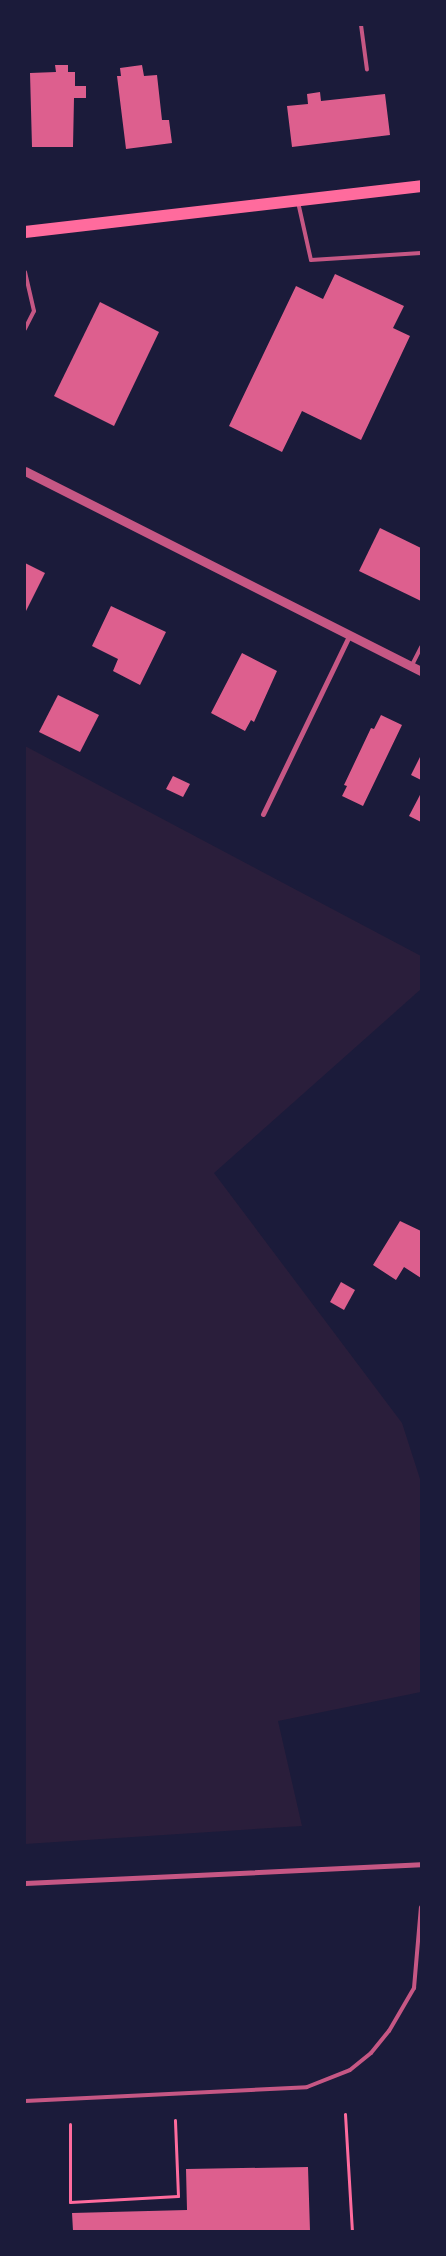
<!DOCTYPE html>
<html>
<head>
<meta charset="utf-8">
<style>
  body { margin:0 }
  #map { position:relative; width:446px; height:2256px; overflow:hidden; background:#1b1b3a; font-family:"Archivo Narrow",sans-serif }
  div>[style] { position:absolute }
  .green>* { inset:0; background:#2a1e3b }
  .building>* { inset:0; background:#dd5f8e }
  .path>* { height:3px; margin:-1.5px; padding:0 1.5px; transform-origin:1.5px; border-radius:1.5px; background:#ff6b9d }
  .service>* { height:4px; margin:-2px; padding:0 2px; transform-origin:2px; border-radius:2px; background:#c65784 }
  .minor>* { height:5px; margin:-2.5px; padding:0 2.5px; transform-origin:2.5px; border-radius:2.5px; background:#c65784 }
  .tertiary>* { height:9px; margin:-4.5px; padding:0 4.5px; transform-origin:4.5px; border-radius:4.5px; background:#c65784 }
  .primary>* { height:12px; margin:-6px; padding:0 6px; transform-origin:6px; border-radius:6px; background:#ff6b9d }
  span { translate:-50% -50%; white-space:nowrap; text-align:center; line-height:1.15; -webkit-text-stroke:4px #1b1b3a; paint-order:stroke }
  .frame { position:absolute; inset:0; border:26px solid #1b1b3a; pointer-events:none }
</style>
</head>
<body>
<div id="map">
  <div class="green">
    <div style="clip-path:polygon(25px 746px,421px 956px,421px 989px,214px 1173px,402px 1423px,421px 1482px,421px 1692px,278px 1721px,302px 1826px,25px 1844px)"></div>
  </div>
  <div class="building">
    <div style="clip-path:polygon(55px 65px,68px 65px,68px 72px,75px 72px,75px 86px,86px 86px,86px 98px,74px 98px,73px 147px,32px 147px,30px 73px,56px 72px)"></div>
    <div style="clip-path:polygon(142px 65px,144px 76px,157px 75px,162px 120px,169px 120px,172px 143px,126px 149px,117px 76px,121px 76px,120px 68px)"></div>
    <div style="clip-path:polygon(320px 92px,321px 101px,385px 94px,390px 135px,292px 147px,287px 106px,308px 104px,307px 94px)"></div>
    <div style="clip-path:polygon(335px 274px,404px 306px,393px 328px,410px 336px,361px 440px,302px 411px,282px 452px,229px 426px,296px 286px,323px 299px)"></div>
    <div style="clip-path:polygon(100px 302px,159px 332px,114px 426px,54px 396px)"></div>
    <div style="clip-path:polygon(380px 528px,421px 548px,421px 601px,359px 571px)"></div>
    <div style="clip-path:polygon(25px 563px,45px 573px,25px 613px)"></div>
    <div style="clip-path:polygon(111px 606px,166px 632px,140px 685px,113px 671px,118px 659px,92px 646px)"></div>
    <div style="clip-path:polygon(242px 653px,277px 671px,254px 722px,251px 720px,245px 731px,211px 713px)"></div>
    <div style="clip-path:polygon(58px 695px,99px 715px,80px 752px,39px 732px)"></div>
    <div style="clip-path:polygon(381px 715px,402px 725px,363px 806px,342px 796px,347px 786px,344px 785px,371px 728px,374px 729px)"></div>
    <div style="clip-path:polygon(421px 755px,421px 780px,411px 775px)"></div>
    <div style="clip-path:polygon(173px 776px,190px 784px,183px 797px,166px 789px)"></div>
    <div style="clip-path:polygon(421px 793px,421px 822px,409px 816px)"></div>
    <div style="clip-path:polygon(400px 1221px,421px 1231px,421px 1278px,404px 1267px,396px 1280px,373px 1265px)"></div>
    <div style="clip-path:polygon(341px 1282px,355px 1290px,344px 1310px,330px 1302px)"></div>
    <div style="clip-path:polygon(308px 2167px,310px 2231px,73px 2231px,72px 2213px,187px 2210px,186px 2169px)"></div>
  </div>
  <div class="path">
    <div style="left:345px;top:2114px;width:117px;rotate:86.6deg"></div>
    <div style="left:70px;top:2124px;width:78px;rotate:90deg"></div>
    <div style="left:70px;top:2202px;width:108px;rotate:-3.2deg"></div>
    <div style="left:178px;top:2196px;width:76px;rotate:-92.3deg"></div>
  </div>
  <div class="service">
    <div style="left:361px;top:25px;width:45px;rotate:82.4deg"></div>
    <div style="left:298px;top:202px;width:59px;rotate:77.4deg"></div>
    <div style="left:311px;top:260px;width:110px;rotate:-3.6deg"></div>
    <div style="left:25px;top:272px;width:40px;rotate:77deg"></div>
    <div style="left:34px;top:311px;width:20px;rotate:117deg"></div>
    <div style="left:412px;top:665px;width:20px;rotate:-63deg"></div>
    <div style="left:25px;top:2101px;width:282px;rotate:-2.8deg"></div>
    <div style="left:307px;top:2087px;width:46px;rotate:-21.6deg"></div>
    <div style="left:350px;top:2070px;width:27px;rotate:-39deg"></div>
    <div style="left:371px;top:2053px;width:28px;rotate:-51deg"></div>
    <div style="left:389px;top:2031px;width:50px;rotate:-59.8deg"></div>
    <div style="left:414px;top:1988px;width:81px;rotate:-85.1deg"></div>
  </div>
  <div class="minor">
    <div style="left:263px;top:814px;width:198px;rotate:-64.2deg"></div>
    <div style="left:25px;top:1883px;width:396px;rotate:-2.7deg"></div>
  </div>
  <div class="tertiary">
    <div style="left:25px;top:471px;width:444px;rotate:26.8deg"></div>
  </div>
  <div class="primary">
    <div style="left:25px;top:232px;width:399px;rotate:-6.6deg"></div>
  </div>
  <div class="frame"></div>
</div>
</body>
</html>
